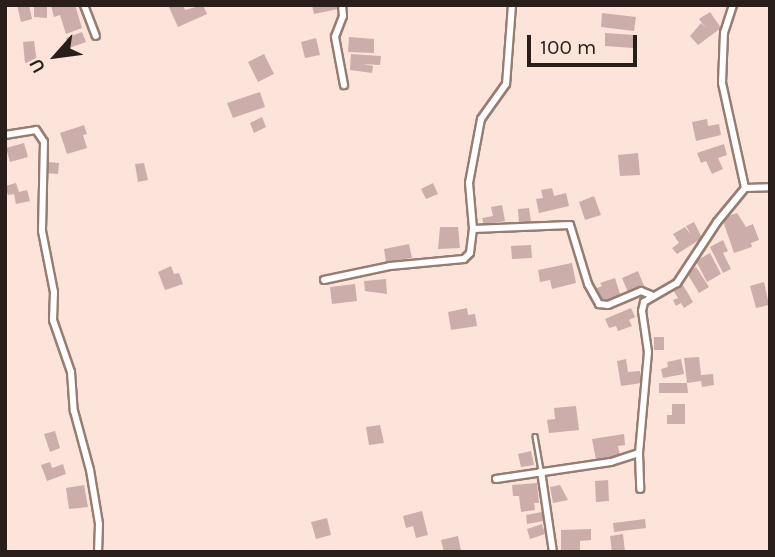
<!DOCTYPE html>
<html>
<head>
<meta charset="utf-8">
<style>
  body { margin:0 }
  #map { position:relative; width:775px; height:557px; overflow:hidden; background:#fce4da; font-family:Karla,sans-serif }
  div>[style] { position:absolute }
  .building>* { inset:0; background:#ccadaa }
  .roads { filter:drop-shadow(2px 0 #977d71) drop-shadow(-2px 0 #977d71) drop-shadow(0 2px #977d71) drop-shadow(0 -2px #977d71) }
  .lane>* { height:2.5px; margin:-1.25px; padding:0 1.25px; transform-origin:1.25px; border-radius:1.25px; background:#fff }
  .street>* { height:6px; margin:-3px; padding:0 3px; transform-origin:3px; border-radius:3px; background:#fff }
  span { translate:-50% -50%; white-space:nowrap; text-align:center; line-height:1.15; -webkit-text-stroke:7px #fce4da; paint-order:stroke }
  .frame { position:absolute; inset:0; border:7px solid #291e1a; pointer-events:none }
  .north { position:absolute; left:21px; top:21px; width:70px; height:70px; -webkit-text-stroke:5px #fce4da; paint-order:stroke; rotate:242deg; font-size:19px; font-weight:700; line-height:28px; text-align:center; color:#291e1a }
  .north::after { content:''; display:block; margin:auto; width:24px; height:32px; background:#291e1a; clip-path:polygon(50% 0,100% 100%,50% 72%,0 100%) }
  .scale { position:absolute; left:527px; top:35px; width:110px; height:32px; box-sizing:border-box; border:4px solid #291e1a; border-top:0; padding-left:9px; font-size:21px; line-height:24px; white-space:nowrap; color:#291e1a; -webkit-text-stroke:5px #fce4da; paint-order:stroke }
</style>
</head>
<body>
<div id="map">
  <div class="building">
    <div style="clip-path:polygon(17px 5px,29px 5px,32px 19px,21px 22px)"></div>
    <div style="clip-path:polygon(34px 5px,47px 5px,47px 18px,34px 17px)"></div>
    <div style="clip-path:polygon(75px 5px,82px 28px,66px 34px,60px 15px,54px 17px,51px 6px)"></div>
    <div style="clip-path:polygon(168px 5px,183px 5px,185px 10px,203px 5px,207px 14px,178px 27px)"></div>
    <div style="clip-path:polygon(312px 5px,337px 5px,338px 9px,314px 14px)"></div>
    <div style="clip-path:polygon(710px 12px,721px 28px,698px 45px,690px 36px,701px 23px,706px 28px,699px 19px)"></div>
    <div style="clip-path:polygon(602px 13px,636px 17px,634px 31px,601px 27px)"></div>
    <div style="clip-path:polygon(82px 32px,86px 42px,69px 48px,66px 38px)"></div>
    <div style="clip-path:polygon(605px 33px,634px 35px,633px 48px,605px 46px)"></div>
    <div style="clip-path:polygon(349px 37px,374px 39px,374px 53px,348px 52px)"></div>
    <div style="clip-path:polygon(316px 38px,320px 55px,305px 58px,301px 42px)"></div>
    <div style="clip-path:polygon(34px 41px,37px 62px,25px 63px,23px 42px)"></div>
    <div style="clip-path:polygon(264px 54px,274px 74px,258px 82px,248px 62px)"></div>
    <div style="clip-path:polygon(351px 54px,381px 56px,380px 65px,363px 64px,373px 66px,372px 73px,350px 70px)"></div>
    <div style="clip-path:polygon(260px 92px,265px 107px,233px 118px,227px 103px)"></div>
    <div style="clip-path:polygon(262px 117px,266px 127px,254px 133px,250px 123px)"></div>
    <div style="clip-path:polygon(707px 119px,708px 126px,719px 124px,721px 135px,696px 141px,692px 122px)"></div>
    <div style="clip-path:polygon(84px 125px,87px 134px,83px 135px,87px 148px,67px 154px,60px 133px)"></div>
    <div style="clip-path:polygon(24px 143px,28px 157px,10px 162px,6px 148px)"></div>
    <div style="clip-path:polygon(724px 144px,727px 155px,718px 158px,723px 169px,712px 174px,706px 161px,701px 163px,697px 153px)"></div>
    <div style="clip-path:polygon(638px 153px,640px 175px,620px 176px,618px 155px)"></div>
    <div style="clip-path:polygon(47px 162px,59px 163px,58px 174px,46px 173px)"></div>
    <div style="clip-path:polygon(144px 163px,148px 180px,138px 182px,135px 164px)"></div>
    <div style="clip-path:polygon(16px 183px,19px 192px,27px 190px,30px 201px,16px 204px,14px 194px,8px 195px,5px 186px)"></div>
    <div style="clip-path:polygon(433px 183px,438px 194px,426px 199px,421px 189px)"></div>
    <div style="clip-path:polygon(552px 188px,554px 196px,566px 193px,569px 206px,539px 213px,536px 199px,543px 198px,541px 190px)"></div>
    <div style="clip-path:polygon(594px 196px,601px 215px,585px 220px,579px 202px)"></div>
    <div style="clip-path:polygon(502px 205px,505px 221px,484px 225px,482px 218px,493px 216px,491px 207px)"></div>
    <div style="clip-path:polygon(529px 208px,531px 222px,519px 224px,518px 209px)"></div>
    <div style="clip-path:polygon(737px 213px,746px 227px,753px 224px,759px 240px,751px 243px,752px 247px,734px 253px,722px 218px)"></div>
    <div style="clip-path:polygon(694px 222px,702px 238px,677px 254px,672px 248px,679px 243px,673px 234px,685px 227px,691px 235px,686px 226px)"></div>
    <div style="clip-path:polygon(440px 227px,458px 227px,460px 248px,438px 249px)"></div>
    <div style="clip-path:polygon(723px 240px,728px 251px,723px 253px,731px 269px,723px 273px,710px 247px)"></div>
    <div style="clip-path:polygon(409px 244px,412px 258px,386px 262px,384px 249px)"></div>
    <div style="clip-path:polygon(531px 245px,532px 258px,512px 259px,511px 246px)"></div>
    <div style="clip-path:polygon(710px 253px,721px 274px,707px 282px,696px 261px)"></div>
    <div style="clip-path:polygon(572px 263px,576px 283px,552px 289px,550px 280px,540px 282px,538px 270px)"></div>
    <div style="clip-path:polygon(171px 266px,174px 274px,179px 273px,183px 284px,165px 290px,158px 272px)"></div>
    <div style="clip-path:polygon(696px 267px,709px 287px,699px 293px,687px 273px)"></div>
    <div style="clip-path:polygon(638px 271px,644px 286px,628px 292px,622px 278px)"></div>
    <div style="clip-path:polygon(615px 278px,621px 297px,601px 304px,595px 289px,602px 286px,600px 283px)"></div>
    <div style="clip-path:polygon(386px 279px,387px 294px,365px 291px,364px 281px)"></div>
    <div style="clip-path:polygon(764px 282px,769px 305px,756px 308px,750px 286px)"></div>
    <div style="clip-path:polygon(355px 284px,357px 301px,332px 304px,330px 287px)"></div>
    <div style="clip-path:polygon(683px 285px,693px 302px,684px 308px,681px 303px,676px 306px,673px 300px,678px 298px,673px 290px)"></div>
    <div style="clip-path:polygon(467px 308px,468px 315px,475px 314px,477px 326px,451px 330px,448px 312px)"></div>
    <div style="clip-path:polygon(631px 308px,635px 317px,629px 320px,632px 326px,618px 331px,616px 326px,609px 328px,605px 319px)"></div>
    <div style="clip-path:polygon(654px 337px,664px 337px,664px 350px,654px 350px)"></div>
    <div style="clip-path:polygon(699px 357px,701px 375px,713px 374px,714px 385px,702px 387px,701px 381px,687px 383px,688px 393px,659px 393px,659px 383px,687px 383px,684px 358px)"></div>
    <div style="clip-path:polygon(626px 359px,628px 372px,640px 371px,642px 383px,621px 386px,617px 361px)"></div>
    <div style="clip-path:polygon(681px 359px,684px 374px,663px 378px,661px 369px,668px 367px,667px 362px)"></div>
    <div style="clip-path:polygon(672px 404px,685px 404px,685px 424px,667px 424px,667px 415px,672px 415px)"></div>
    <div style="clip-path:polygon(576px 406px,579px 430px,549px 433px,547px 420px,555px 419px,554px 408px)"></div>
    <div style="clip-path:polygon(380px 425px,384px 443px,369px 445px,366px 427px)"></div>
    <div style="clip-path:polygon(55px 431px,60px 448px,50px 452px,44px 434px)"></div>
    <div style="clip-path:polygon(624px 434px,625px 445px,618px 446px,620px 456px,596px 460px,592px 439px)"></div>
    <div style="clip-path:polygon(531px 451px,534px 465px,521px 467px,518px 454px)"></div>
    <div style="clip-path:polygon(50px 462px,52px 468px,63px 464px,66px 474px,47px 481px,41px 465px)"></div>
    <div style="clip-path:polygon(608px 480px,609px 501px,596px 502px,595px 481px)"></div>
    <div style="clip-path:polygon(537px 483px,539px 503px,534px 503px,535px 510px,521px 512px,519px 496px,513px 496px,512px 485px)"></div>
    <div style="clip-path:polygon(84px 485px,88px 507px,69px 509px,66px 488px)"></div>
    <div style="clip-path:polygon(560px 485px,568px 500px,553px 503px,550px 487px)"></div>
    <div style="clip-path:polygon(422px 511px,428px 535px,416px 538px,413px 526px,406px 528px,403px 516px)"></div>
    <div style="clip-path:polygon(542px 512px,544px 521px,527px 524px,526px 515px)"></div>
    <div style="clip-path:polygon(327px 518px,331px 535px,316px 539px,311px 522px)"></div>
    <div style="clip-path:polygon(645px 519px,646px 528px,614px 532px,613px 523px)"></div>
    <div style="clip-path:polygon(542px 524px,545px 534px,530px 539px,527px 529px)"></div>
    <div style="clip-path:polygon(591px 529px,591px 540px,580px 541px,580px 552px,561px 552px,561px 530px)"></div>
    <div style="clip-path:polygon(623px 534px,625px 552px,612px 552px,610px 536px)"></div>
    <div style="clip-path:polygon(458px 536px,461px 551px,444px 552px,441px 540px)"></div>
  </div>
  <div class="roads">
    <div class="lane">
      <div style="left:535px;top:436px;width:36px;rotate:80deg"></div>
    </div>
    <div class="street">
      <div style="left:84px;top:5px;width:33px;rotate:69deg"></div>
      <div style="left:342px;top:5px;width:11px;rotate:85deg"></div>
      <div style="left:343px;top:16px;width:22px;rotate:111deg"></div>
      <div style="left:335px;top:37px;width:49px;rotate:79.4deg"></div>
      <div style="left:512px;top:5px;width:79px;rotate:94.3deg"></div>
      <div style="left:506px;top:84px;width:43px;rotate:125.5deg"></div>
      <div style="left:481px;top:119px;width:65px;rotate:100.6deg"></div>
      <div style="left:469px;top:183px;width:46px;rotate:85deg"></div>
      <div style="left:473px;top:229px;width:97px;rotate:-2.4deg"></div>
      <div style="left:570px;top:225px;width:62px;rotate:73deg"></div>
      <div style="left:588px;top:284px;width:23px;rotate:61deg"></div>
      <div style="left:599px;top:304px;width:9px;rotate:6deg"></div>
      <div style="left:608px;top:305px;width:36px;rotate:-23deg"></div>
      <div style="left:641px;top:291px;width:11px;rotate:22deg"></div>
      <div style="left:733px;top:5px;width:29px;rotate:108deg"></div>
      <div style="left:724px;top:33px;width:50px;rotate:92.3deg"></div>
      <div style="left:722px;top:83px;width:107px;rotate:77.6deg"></div>
      <div style="left:5px;top:135px;width:31px;rotate:-9deg"></div>
      <div style="left:36px;top:130px;width:14px;rotate:56deg"></div>
      <div style="left:44px;top:142px;width:89px;rotate:91.3deg"></div>
      <div style="left:42px;top:231px;width:62px;rotate:78.9deg"></div>
      <div style="left:54px;top:292px;width:28px;rotate:92deg"></div>
      <div style="left:53px;top:320px;width:55px;rotate:70.9deg"></div>
      <div style="left:71px;top:372px;width:39px;rotate:86deg"></div>
      <div style="left:74px;top:411px;width:61px;rotate:74.8deg"></div>
      <div style="left:90px;top:470px;width:55px;rotate:80.5deg"></div>
      <div style="left:99px;top:524px;width:28px;rotate:92deg"></div>
      <div style="left:324px;top:280px;width:67px;rotate:-12deg"></div>
      <div style="left:390px;top:266px;width:74px;rotate:-5.4deg"></div>
      <div style="left:464px;top:259px;width:8px;rotate:-45deg"></div>
      <div style="left:470px;top:253px;width:24px;rotate:-83deg"></div>
      <div style="left:639px;top:453px;width:36px;rotate:88deg"></div>
      <div style="left:541px;top:471px;width:82px;rotate:81.6deg"></div>
      <div style="left:496px;top:479px;width:116px;rotate:-8.4deg"></div>
      <div style="left:611px;top:462px;width:29px;rotate:-18deg"></div>
      <div style="left:639px;top:453px;width:101px;rotate:-84.9deg"></div>
      <div style="left:648px;top:352px;width:41px;rotate:-98.3deg"></div>
      <div style="left:642px;top:311px;width:9px;rotate:-77deg"></div>
      <div style="left:644px;top:302px;width:38px;rotate:-30deg"></div>
      <div style="left:677px;top:283px;width:73px;rotate:-56.7deg"></div>
      <div style="left:717px;top:222px;width:44px;rotate:-50.5deg"></div>
      <div style="left:745px;top:188px;width:25px;rotate:-2deg"></div>
    </div>
  </div>
  <div class="frame"></div>
  <div class="north">U</div>
  <div class="scale">100 m</div>
</div>
</body>
</html>
